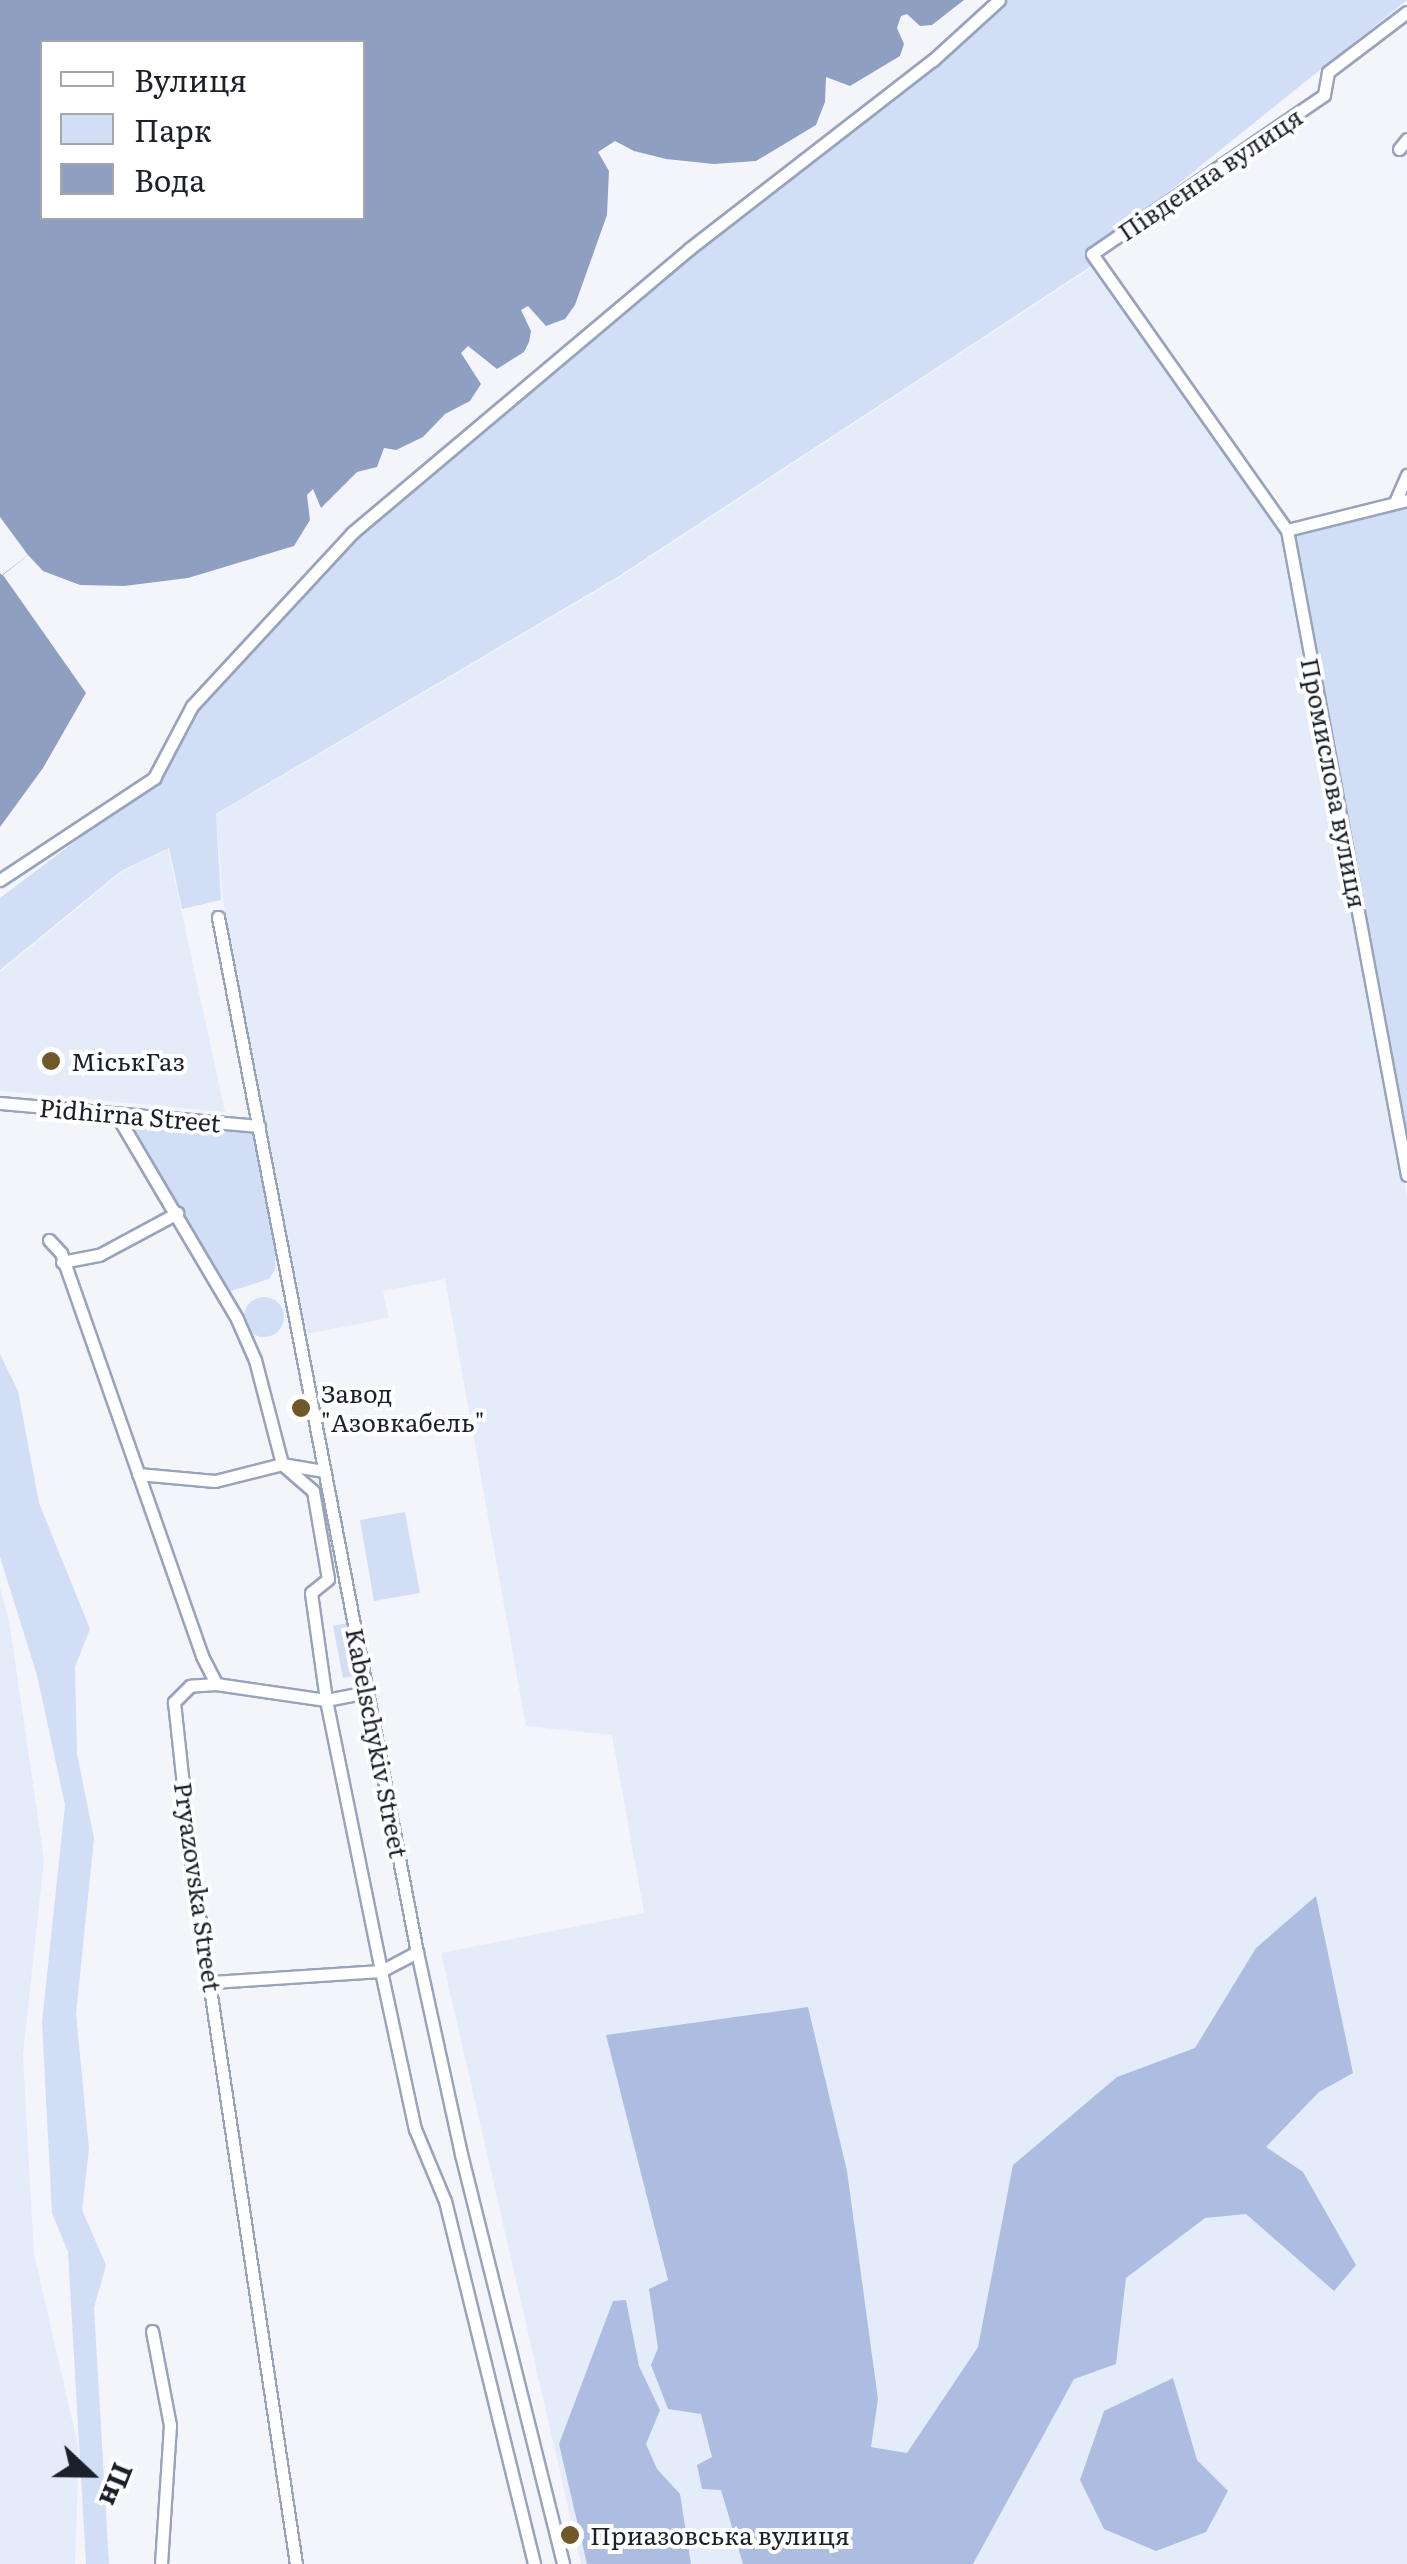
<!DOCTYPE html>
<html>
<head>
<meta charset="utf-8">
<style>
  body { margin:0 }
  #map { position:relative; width:1407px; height:2564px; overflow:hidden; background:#f3f5fa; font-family:Literata,serif }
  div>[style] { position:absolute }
  .built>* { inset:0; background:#e5ecf9 }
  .green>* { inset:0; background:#d2ddf6 }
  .round { border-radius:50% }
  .forest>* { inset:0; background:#acbde1 }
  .water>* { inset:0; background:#8f9fc2 }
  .pier>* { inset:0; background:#f3f5fa }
  .roads { filter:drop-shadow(2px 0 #98a3bc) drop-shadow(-2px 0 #98a3bc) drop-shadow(0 2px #98a3bc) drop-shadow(0 -2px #98a3bc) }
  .minor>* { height:11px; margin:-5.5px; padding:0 5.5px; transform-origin:5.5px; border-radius:5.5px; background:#fff }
  .dots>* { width:28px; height:28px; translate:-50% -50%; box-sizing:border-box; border:5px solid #fff; border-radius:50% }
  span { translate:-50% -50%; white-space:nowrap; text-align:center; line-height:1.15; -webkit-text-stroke:8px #fff; paint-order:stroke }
  .street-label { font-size:25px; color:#1c202a }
  .poi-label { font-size:25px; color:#1c202a }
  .left { translate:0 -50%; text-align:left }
  .legend { position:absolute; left:40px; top:40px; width:325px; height:180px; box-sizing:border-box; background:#fff; border:2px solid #a4a6aa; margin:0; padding:12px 18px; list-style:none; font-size:30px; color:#1c202a }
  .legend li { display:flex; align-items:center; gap:20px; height:50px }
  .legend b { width:50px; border:2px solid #a4a6aa }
  .north { position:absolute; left:40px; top:2424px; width:100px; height:100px; -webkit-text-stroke:8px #fff; paint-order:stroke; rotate:112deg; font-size:28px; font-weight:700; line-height:40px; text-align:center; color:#1c202a }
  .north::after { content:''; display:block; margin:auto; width:35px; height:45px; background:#1c202a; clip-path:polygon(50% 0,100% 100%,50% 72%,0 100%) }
</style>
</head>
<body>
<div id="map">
  <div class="built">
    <div style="clip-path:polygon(1097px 264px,1281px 534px,1407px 1198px,1407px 2564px,581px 2564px,441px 1953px,644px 1913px,612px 1735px,526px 1726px,445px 1279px,383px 1291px,389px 1318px,307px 1334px,223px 901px,216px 815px,617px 579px)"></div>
    <div style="clip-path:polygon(168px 849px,225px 1112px,0 1091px,0 972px,123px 871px)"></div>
    <div style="clip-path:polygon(0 1588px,9px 1620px,44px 1859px,23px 2055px,34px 2254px,79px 2450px,75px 2564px,0 2564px)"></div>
  </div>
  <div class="green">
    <div style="clip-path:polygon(1007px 0,1407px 0,1091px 254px,1096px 263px,616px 578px,216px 814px,221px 900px,182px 909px,169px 848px,121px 871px,0 970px,0 898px,159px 778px,194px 710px,354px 534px,691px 256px,937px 64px)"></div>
    <div style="clip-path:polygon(1407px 500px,1407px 1135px,1292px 528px)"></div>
    <div style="clip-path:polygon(128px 1122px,178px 1131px,185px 1127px,243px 1130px,255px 1136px,276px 1247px,275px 1270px,269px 1279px,225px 1293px)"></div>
    <div class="round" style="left:244px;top:1297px;width:40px;height:40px"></div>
    <div style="clip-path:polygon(0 1354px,18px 1391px,39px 1503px,90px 1629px,75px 1667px,77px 1754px,94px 1838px,76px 2014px,89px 2149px,82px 2210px,106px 2265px,94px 2308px,109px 2564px,86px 2564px,68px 2252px,52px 2213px,42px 2022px,65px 1805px,37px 1675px,0 1557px)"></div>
    <div style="clip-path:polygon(405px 1512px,420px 1593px,374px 1601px,360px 1520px)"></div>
    <div style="clip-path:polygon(347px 1623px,358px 1675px,343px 1678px,333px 1626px)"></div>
  </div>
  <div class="forest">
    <div style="clip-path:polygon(1316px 1896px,1353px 2073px,1319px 2092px,1266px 2147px,1303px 2172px,1356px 2265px,1334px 2291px,1246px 2214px,1205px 2218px,1126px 2278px,1116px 2364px,1074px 2379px,973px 2564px,743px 2564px,721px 2490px,702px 2489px,697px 2465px,712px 2457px,701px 2414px,668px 2409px,651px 2365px,658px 2348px,649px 2289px,668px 2280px,606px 2035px,808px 2007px,847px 2171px,878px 2399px,871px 2447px,907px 2453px,978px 2347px,1013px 2165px,1117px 2077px,1195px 2048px,1256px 1948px)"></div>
    <div style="clip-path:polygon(626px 2300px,639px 2366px,660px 2410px,646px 2444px,657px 2469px,680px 2494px,691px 2564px,587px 2564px,559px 2444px,613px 2301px)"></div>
    <div style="clip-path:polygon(1173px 2378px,1197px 2460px,1228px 2491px,1206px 2532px,1156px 2551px,1104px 2529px,1080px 2480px,1104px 2411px)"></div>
  </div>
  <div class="water">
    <div style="clip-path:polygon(evenodd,0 0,964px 0,932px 25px,920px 26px,907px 14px,901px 16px,897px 28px,904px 44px,900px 56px,850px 86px,826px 77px,825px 102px,816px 125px,756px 161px,714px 164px,666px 159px,634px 151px,615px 141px,598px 152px,609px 171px,607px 215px,575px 305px,565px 319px,546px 326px,528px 306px,521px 310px,531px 331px,529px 342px,524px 352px,497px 369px,468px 346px,461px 353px,481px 384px,470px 401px,445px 414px,423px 437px,396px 450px,384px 448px,377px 467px,357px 472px,321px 508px,313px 489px,307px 495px,310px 520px,294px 546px,188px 578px,124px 586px,80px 585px,43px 571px,28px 555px,3px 575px,86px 693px,43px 768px,0 827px,0 0,42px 42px,362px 42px,362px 218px,42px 218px,42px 42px)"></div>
  </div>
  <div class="pier">
    <div style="clip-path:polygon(0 517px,28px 555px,2px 575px,0 573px)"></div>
  </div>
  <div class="roads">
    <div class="minor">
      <div style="left:1407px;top:12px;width:99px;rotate:142.8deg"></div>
      <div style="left:1328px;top:72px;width:23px;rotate:100deg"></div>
      <div style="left:1324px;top:95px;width:281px;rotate:145.6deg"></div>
      <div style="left:1092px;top:254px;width:338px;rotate:54.8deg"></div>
      <div style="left:1287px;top:530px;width:656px;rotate:79.46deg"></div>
      <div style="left:1399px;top:149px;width:13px;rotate:-51deg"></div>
      <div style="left:1395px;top:502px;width:30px;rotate:-66deg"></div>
      <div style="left:1287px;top:530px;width:124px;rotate:-14deg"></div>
      <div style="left:0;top:880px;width:185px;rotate:-33.5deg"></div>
      <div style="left:154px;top:778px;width:81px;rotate:-62.2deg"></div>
      <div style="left:192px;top:706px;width:236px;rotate:-47.2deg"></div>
      <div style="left:352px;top:533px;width:441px;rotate:-40.1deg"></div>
      <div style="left:689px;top:249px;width:309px;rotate:-37.8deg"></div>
      <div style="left:933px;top:60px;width:89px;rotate:-42.3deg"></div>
      <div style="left:218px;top:917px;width:1054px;rotate:79.12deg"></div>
      <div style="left:417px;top:1952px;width:207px;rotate:77.7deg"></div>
      <div style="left:461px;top:2154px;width:422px;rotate:76deg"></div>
      <div style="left:0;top:1103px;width:260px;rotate:5.1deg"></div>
      <div style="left:116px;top:1114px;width:238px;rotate:59.4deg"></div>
      <div style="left:237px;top:1319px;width:45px;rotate:66.3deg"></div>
      <div style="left:255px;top:1360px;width:107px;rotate:75.4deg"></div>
      <div style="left:282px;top:1464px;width:41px;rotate:41.1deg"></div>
      <div style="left:313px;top:1491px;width:89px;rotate:80.3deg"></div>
      <div style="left:328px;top:1579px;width:22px;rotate:141deg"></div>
      <div style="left:311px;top:1593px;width:108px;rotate:82deg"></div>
      <div style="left:326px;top:1700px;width:277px;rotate:78.5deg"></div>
      <div style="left:381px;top:1971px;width:162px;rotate:77.9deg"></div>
      <div style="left:415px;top:2129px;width:78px;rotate:67.4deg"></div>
      <div style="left:445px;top:2201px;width:374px;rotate:76.2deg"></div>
      <div style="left:49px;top:1240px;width:18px;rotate:47deg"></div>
      <div style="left:61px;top:1253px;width:427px;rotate:70.7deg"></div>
      <div style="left:202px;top:1656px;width:31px;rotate:63deg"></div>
      <div style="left:216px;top:1684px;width:26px;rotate:176deg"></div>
      <div style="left:190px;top:1686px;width:23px;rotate:135deg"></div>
      <div style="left:174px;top:1702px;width:167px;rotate:83.8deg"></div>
      <div style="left:192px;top:1868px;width:704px;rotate:81.5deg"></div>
      <div style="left:62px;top:1262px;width:38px;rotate:-11deg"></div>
      <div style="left:99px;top:1255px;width:89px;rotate:-28.3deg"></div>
      <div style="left:138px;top:1474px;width:77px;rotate:5.2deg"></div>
      <div style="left:215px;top:1481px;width:69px;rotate:-14.2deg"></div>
      <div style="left:282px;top:1464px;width:43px;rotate:9.5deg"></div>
      <div style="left:216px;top:1684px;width:111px;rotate:8.3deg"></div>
      <div style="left:326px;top:1700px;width:43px;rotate:-10.8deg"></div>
      <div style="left:212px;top:1982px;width:169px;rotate:-3.7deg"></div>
      <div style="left:381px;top:1971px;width:41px;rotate:-27.8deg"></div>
      <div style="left:152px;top:2331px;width:96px;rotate:79.2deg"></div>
      <div style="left:170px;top:2425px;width:139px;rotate:93.7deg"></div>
    </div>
  </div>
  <div class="dots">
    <div style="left:51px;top:1061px;background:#705929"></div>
    <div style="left:301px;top:1408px;background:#705929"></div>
    <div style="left:570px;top:2535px;background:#705929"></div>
  </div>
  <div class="street-label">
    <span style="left:1210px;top:174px;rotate:-34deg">Південна вулиця</span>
    <span style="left:1334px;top:783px;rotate:79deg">Промислова вулиця</span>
    <span style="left:130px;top:1115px;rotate:5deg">Pidhirna Street</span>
    <span style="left:377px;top:1743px;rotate:79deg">Kabelschykiv Street</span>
    <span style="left:198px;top:1887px;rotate:82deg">Pryazovska Street</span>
  </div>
  <div class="poi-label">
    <span class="left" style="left:71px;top:1061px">МіськГаз</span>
    <span class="left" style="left:321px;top:1408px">Завод<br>"Азовкабель"</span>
    <span class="left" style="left:590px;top:2535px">Приазовська вулиця</span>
  </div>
  <ul class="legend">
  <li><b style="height:12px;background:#fff"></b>Вулиця</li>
  <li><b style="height:28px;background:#d2ddf6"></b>Парк</li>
  <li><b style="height:28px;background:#8f9fc2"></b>Вода</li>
  </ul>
  <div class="north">Пн</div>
</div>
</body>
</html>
